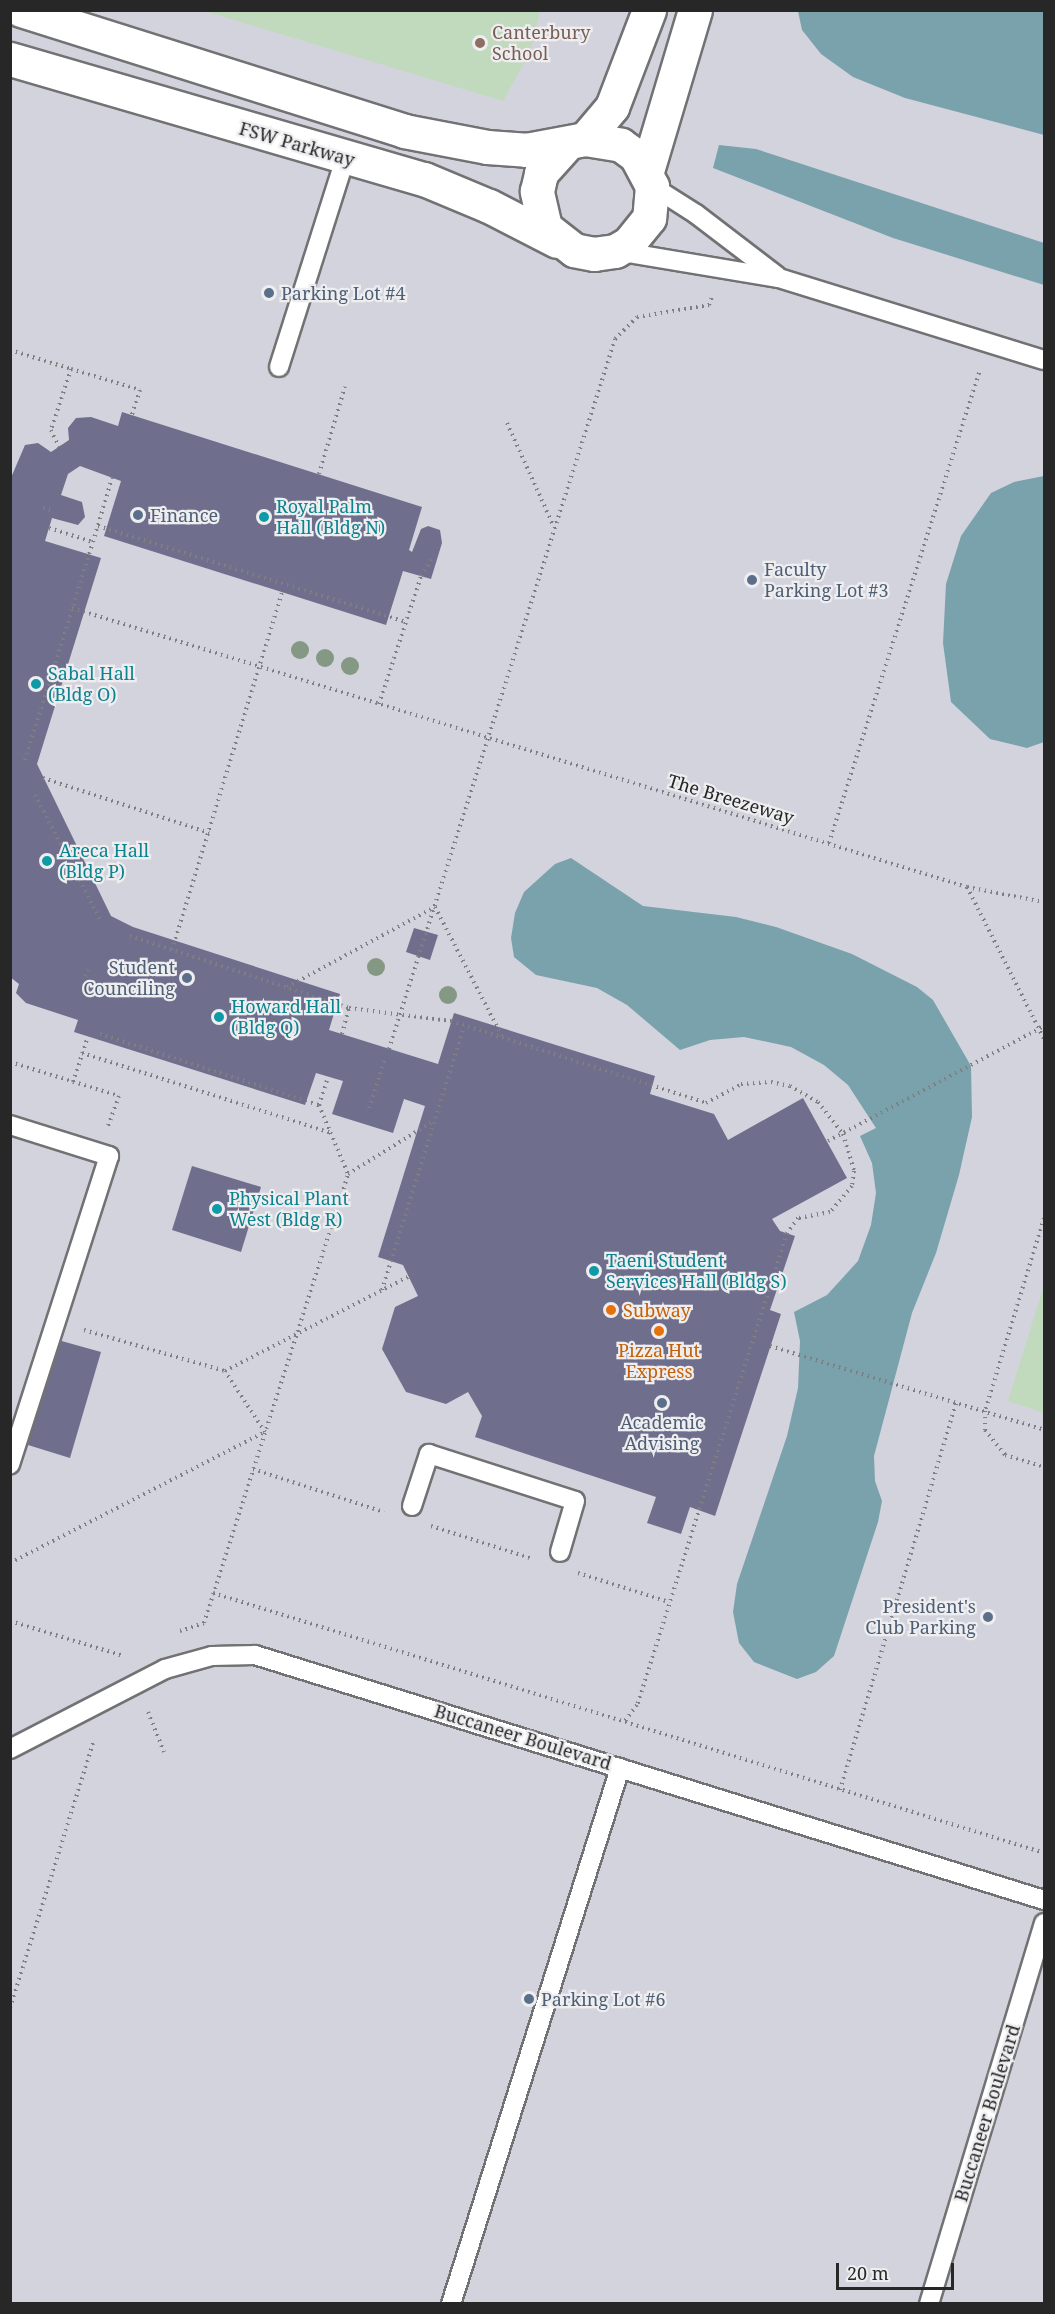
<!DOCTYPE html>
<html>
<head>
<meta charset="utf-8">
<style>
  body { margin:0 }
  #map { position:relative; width:1055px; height:2314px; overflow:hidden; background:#e0e0e3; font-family:"Noto Serif",serif }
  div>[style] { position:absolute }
  .built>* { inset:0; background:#d3d3dd }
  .green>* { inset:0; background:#c1dabe }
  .water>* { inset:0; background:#7aa2ac }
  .building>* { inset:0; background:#6f6f8d }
  .path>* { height:4px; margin-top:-2px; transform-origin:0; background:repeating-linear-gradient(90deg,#7f7f81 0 1.5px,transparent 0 6px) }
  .roads { filter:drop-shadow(2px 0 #727274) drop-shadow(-2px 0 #727274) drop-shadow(0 2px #727274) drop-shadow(0 -2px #727274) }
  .lane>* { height:18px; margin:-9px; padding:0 9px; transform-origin:9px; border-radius:9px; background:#fff }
  .street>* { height:33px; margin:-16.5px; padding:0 16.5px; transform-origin:16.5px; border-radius:16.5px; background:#fff }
  .trees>* { width:18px; height:18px; margin:-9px; border-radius:50%; background:#849884 }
  .dots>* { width:16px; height:16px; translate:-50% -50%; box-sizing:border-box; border:3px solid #eeeef0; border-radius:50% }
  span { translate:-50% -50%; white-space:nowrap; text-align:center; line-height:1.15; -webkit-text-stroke:4.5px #eeeef0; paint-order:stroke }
  .education-label { font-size:18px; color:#785e54 }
  .left { translate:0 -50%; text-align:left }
  .street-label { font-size:18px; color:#272728 }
  .service-label { font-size:18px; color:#4e5e75 }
  .right { translate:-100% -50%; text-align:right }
  .culture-label { font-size:18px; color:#0d838f }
  .food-label { font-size:18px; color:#c56008 }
  .frame { position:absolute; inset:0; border:12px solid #272728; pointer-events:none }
  .scale { position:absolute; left:836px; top:2263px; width:118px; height:27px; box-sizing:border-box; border:3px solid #272728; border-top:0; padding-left:8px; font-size:18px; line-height:21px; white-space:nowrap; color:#272728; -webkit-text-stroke:4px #eeeef0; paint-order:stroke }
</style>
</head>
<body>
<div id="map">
  <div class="built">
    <div style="clip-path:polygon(11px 11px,1044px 11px,1044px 2303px,11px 2304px)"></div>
  </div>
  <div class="green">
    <div style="clip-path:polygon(204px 11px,540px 10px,540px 11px,530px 53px,503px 101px)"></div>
    <div style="clip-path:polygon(1044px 1285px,1044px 1413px,1008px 1401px)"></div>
  </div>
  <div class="water">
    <div style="clip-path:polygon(798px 11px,1044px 11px,1044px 135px,905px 98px,853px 77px,821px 54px,802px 30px)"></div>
    <div style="clip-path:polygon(719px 145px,756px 149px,1044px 243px,1044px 285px,893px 238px,713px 168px)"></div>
    <div style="clip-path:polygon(1044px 476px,1044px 742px,1027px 748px,990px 739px,951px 702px,943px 643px,946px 584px,961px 536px,991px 493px,1014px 482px)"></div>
    <div style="clip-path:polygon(571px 858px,643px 906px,736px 917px,776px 927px,852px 954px,917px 987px,933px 1000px,971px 1066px,972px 1117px,959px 1175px,936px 1253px,912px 1313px,874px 1456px,875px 1481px,882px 1501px,878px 1522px,834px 1656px,816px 1672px,797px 1679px,754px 1662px,739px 1643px,733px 1612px,737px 1584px,787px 1436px,798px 1388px,800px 1341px,794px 1312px,827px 1295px,858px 1261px,871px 1225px,876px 1193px,872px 1163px,860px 1136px,876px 1128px,848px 1085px,824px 1065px,791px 1047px,744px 1037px,710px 1040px,680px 1050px,627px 1005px,597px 988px,536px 975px,514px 957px,511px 938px,515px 913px,524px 892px,555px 864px)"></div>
  </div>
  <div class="building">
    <div style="clip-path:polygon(122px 412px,422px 507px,409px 550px,412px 552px,421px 529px,428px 526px,440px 530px,442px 543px,431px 579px,403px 571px,386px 625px,104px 536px,121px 481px,80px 466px,68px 474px,61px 495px,82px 502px,85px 517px,78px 525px,52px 518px,45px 541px,101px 558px,37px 764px,111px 916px,133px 927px,340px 994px,329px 1030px,438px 1064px,454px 1013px,655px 1076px,650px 1094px,714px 1114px,728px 1140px,803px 1098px,847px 1178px,772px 1219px,780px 1231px,795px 1236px,770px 1310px,781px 1314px,715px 1516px,690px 1507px,681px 1534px,647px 1523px,656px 1497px,475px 1437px,482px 1416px,468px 1392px,446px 1404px,406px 1392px,382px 1349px,395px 1307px,418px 1296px,403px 1265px,378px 1257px,425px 1106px,404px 1099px,393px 1133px,332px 1114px,343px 1081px,316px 1073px,305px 1105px,74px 1032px,78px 1020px,26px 1003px,16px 993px,19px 984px,10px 977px,10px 480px,25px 445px,38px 443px,51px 452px,69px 440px,68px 428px,76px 418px,91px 417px,118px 426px)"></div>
    <div style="clip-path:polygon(414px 928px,438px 935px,430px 960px,406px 952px)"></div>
    <div style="clip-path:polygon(192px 1166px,261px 1187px,241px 1252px,172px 1230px)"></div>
    <div style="clip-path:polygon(58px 1340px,101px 1352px,70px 1458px,28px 1445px)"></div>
  </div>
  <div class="path">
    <div style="left:10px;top:350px;width:64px;rotate:17.3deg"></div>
    <div style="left:71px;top:369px;width:64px;rotate:108.2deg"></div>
    <div style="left:51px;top:430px;width:19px;rotate:65deg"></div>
    <div style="left:71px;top:369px;width:72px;rotate:16.9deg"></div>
    <div style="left:140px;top:390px;width:26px;rotate:108deg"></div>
    <div style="left:507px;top:423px;width:114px;rotate:65.7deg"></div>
    <div style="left:319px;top:474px;width:91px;rotate:-73.4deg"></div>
    <div style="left:43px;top:508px;width:11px;rotate:15deg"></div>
    <div style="left:98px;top:526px;width:323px;rotate:17.3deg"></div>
    <div style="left:49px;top:528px;width:46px;rotate:17.7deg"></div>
    <div style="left:93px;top:542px;width:67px;rotate:-73.5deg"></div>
    <div style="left:72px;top:608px;width:937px;rotate:17.31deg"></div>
    <div style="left:967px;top:887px;width:78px;rotate:11deg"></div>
    <div style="left:379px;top:704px;width:135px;rotate:-71.8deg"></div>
    <div style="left:421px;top:576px;width:19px;rotate:-58deg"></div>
    <div style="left:25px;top:760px;width:228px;rotate:-72.7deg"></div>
    <div style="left:43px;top:778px;width:175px;rotate:18.3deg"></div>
    <div style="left:35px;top:795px;width:142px;rotate:62.4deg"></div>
    <div style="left:829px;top:843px;width:497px;rotate:-72.3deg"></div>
    <div style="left:967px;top:887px;width:170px;rotate:63.1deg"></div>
    <div style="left:130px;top:936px;width:231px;rotate:18.2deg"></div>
    <div style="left:349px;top:1008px;width:103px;rotate:7.3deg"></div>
    <div style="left:451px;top:1021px;width:268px;rotate:17.8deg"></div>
    <div style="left:706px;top:1103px;width:40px;rotate:-28deg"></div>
    <div style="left:741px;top:1084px;width:30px;rotate:-4deg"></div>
    <div style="left:771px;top:1082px;width:19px;rotate:12deg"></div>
    <div style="left:790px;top:1086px;width:32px;rotate:30deg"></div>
    <div style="left:818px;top:1102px;width:41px;rotate:52deg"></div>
    <div style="left:843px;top:1134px;width:39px;rotate:73deg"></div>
    <div style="left:854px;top:1171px;width:15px;rotate:98deg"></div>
    <div style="left:852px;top:1186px;width:34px;rotate:130deg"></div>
    <div style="left:830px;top:1212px;width:33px;rotate:169deg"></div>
    <div style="left:798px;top:1218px;width:19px;rotate:126deg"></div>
    <div style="left:787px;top:1233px;width:495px;rotate:107.6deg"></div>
    <div style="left:637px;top:1705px;width:20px;rotate:127deg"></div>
    <div style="left:172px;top:950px;width:375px;rotate:-72.9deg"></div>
    <div style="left:85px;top:976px;width:7px;rotate:-63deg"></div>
    <div style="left:287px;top:987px;width:168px;rotate:-28.4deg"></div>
    <div style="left:435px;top:907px;width:148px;rotate:62.6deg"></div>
    <div style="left:100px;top:1034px;width:230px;rotate:18deg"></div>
    <div style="left:319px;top:1105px;width:75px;rotate:67.2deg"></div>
    <div style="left:342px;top:1034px;width:27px;rotate:-75deg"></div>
    <div style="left:389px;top:1049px;width:745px;rotate:-72.34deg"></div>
    <div style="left:615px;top:339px;width:31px;rotate:-45deg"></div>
    <div style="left:637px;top:317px;width:73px;rotate:-9.5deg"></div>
    <div style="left:709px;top:305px;width:9px;rotate:-69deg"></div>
    <div style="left:82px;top:1053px;width:262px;rotate:17.8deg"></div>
    <div style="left:10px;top:1062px;width:114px;rotate:17.3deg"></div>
    <div style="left:119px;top:1096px;width:33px;rotate:110deg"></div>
    <div style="left:73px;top:1082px;width:48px;rotate:-71.9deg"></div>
    <div style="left:319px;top:1105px;width:29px;rotate:-72deg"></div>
    <div style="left:369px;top:1108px;width:52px;rotate:-71.9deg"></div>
    <div style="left:828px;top:1141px;width:245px;rotate:-28deg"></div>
    <div style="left:1044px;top:1218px;width:202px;rotate:107deg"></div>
    <div style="left:985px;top:1411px;width:19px;rotate:90deg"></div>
    <div style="left:985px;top:1430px;width:32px;rotate:51deg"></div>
    <div style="left:1005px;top:1455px;width:41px;rotate:17.1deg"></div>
    <div style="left:382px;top:1290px;width:276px;rotate:-72.7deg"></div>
    <div style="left:84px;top:1330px;width:147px;rotate:16.2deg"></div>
    <div style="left:770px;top:1346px;width:287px;rotate:17deg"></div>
    <div style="left:253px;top:1469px;width:138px;rotate:18.2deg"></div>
    <div style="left:431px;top:1526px;width:107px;rotate:17.9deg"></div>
    <div style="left:10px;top:1563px;width:287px;rotate:-27.2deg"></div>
    <div style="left:265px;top:1432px;width:73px;rotate:-123.3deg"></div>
    <div style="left:225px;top:1371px;width:206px;rotate:-27.2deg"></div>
    <div style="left:578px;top:1573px;width:96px;rotate:17.7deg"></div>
    <div style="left:213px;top:1593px;width:871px;rotate:17.37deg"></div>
    <div style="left:10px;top:1621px;width:119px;rotate:17.1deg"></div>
    <div style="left:180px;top:1631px;width:25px;rotate:-18deg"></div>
    <div style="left:204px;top:1623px;width:472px;rotate:-72.2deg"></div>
    <div style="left:348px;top:1174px;width:102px;rotate:-31.8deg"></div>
    <div style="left:148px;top:1712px;width:43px;rotate:68.2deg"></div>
    <div style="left:840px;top:1790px;width:404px;rotate:-73.3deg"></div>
    <div style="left:10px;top:2008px;width:281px;rotate:-72.6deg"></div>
  </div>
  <div class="roads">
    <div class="lane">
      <div style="left:652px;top:186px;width:52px;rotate:32.5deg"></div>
      <div style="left:696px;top:214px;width:102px;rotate:37.4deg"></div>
      <div style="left:617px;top:251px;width:164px;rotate:9.5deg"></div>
      <div style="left:779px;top:278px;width:277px;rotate:17.2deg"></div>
      <div style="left:279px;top:367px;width:218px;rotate:-72.4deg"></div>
      <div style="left:10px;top:1125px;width:104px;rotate:17.4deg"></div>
      <div style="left:109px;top:1156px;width:324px;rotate:107.8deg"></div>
      <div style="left:412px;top:1506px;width:55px;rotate:-71.9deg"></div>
      <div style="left:429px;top:1454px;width:153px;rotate:17.8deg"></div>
      <div style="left:575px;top:1501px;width:53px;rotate:106.4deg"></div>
      <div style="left:10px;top:1749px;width:174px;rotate:-27.3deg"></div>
      <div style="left:165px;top:1669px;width:49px;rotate:-15.5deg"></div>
      <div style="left:212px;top:1656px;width:43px;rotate:-1.3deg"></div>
      <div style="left:255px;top:1655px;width:826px;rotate:17.25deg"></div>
      <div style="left:451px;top:2304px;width:562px;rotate:-72.5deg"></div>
      <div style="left:929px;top:2304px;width:398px;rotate:-73.2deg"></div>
    </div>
    <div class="street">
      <div style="left:21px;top:10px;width:402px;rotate:17.5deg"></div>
      <div style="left:404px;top:131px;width:85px;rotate:10.9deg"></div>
      <div style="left:487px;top:147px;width:39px;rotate:4deg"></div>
      <div style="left:526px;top:150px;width:60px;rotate:-10.6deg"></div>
      <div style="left:585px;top:139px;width:36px;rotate:9deg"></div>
      <div style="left:621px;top:145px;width:19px;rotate:36deg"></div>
      <div style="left:636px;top:156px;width:34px;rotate:62deg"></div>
      <div style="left:652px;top:186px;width:32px;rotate:95deg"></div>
      <div style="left:649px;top:218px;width:32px;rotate:129deg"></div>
      <div style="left:629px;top:243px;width:16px;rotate:150deg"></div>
      <div style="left:615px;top:251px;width:21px;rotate:172deg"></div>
      <div style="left:594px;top:254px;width:20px;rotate:-169deg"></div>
      <div style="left:574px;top:250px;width:37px;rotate:-142deg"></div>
      <div style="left:545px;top:227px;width:37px;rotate:-103deg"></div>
      <div style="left:537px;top:191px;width:18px;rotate:-77deg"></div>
      <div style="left:541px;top:173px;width:38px;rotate:-48deg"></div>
      <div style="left:10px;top:59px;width:431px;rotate:16.2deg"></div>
      <div style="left:424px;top:179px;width:70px;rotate:22.6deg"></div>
      <div style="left:489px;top:206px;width:76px;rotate:27.2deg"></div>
      <div style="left:585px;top:139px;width:42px;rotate:-49.8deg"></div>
      <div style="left:612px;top:107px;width:104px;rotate:-69.1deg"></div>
      <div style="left:647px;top:171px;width:168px;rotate:-73.4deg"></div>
    </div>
  </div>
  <div class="trees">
    <div style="left:300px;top:650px"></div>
    <div style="left:325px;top:658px"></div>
    <div style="left:350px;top:666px"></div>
    <div style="left:376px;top:967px"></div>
    <div style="left:448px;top:995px"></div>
  </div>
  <div class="dots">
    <div style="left:480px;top:43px;background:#8d6e63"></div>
    <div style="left:269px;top:293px;background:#5c6f8a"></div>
    <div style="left:138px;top:515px;background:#5c6f8a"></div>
    <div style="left:264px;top:517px;background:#0f9aa8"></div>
    <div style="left:752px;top:580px;background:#5c6f8a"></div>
    <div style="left:36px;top:684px;background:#0f9aa8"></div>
    <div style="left:47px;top:861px;background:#0f9aa8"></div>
    <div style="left:187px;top:978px;background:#5c6f8a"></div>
    <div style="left:219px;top:1017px;background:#0f9aa8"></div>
    <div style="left:217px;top:1209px;background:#0f9aa8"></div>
    <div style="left:594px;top:1271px;background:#0f9aa8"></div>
    <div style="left:611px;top:1310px;background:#e8710a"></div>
    <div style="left:659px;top:1331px;background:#e8710a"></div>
    <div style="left:662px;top:1403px;background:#5c6f8a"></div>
    <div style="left:988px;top:1617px;background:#5c6f8a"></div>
    <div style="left:529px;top:1999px;background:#5c6f8a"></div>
  </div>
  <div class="education-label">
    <span class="left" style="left:492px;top:43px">Canterbury<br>School</span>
  </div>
  <div class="street-label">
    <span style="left:297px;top:144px;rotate:16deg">FSW Parkway</span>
    <span style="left:731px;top:799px;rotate:17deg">The Breezeway</span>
    <span style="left:523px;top:1737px;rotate:17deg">Buccaneer Boulevard</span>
    <span style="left:987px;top:2113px;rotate:-73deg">Buccaneer Boulevard</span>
  </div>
  <div class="service-label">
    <span class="left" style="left:281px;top:293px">Parking Lot #4</span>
    <span class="left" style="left:150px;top:515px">Finance</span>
    <span class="left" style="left:764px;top:580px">Faculty<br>Parking Lot #3</span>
    <span class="right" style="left:175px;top:978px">Student<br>Counciling</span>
    <span style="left:662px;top:1433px">Academic<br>Advising</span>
    <span class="right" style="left:976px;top:1617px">President's<br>Club Parking</span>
    <span class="left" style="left:541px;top:1999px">Parking Lot #6</span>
  </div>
  <div class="culture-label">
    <span class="left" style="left:276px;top:517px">Royal Palm<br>Hall (Bldg N)</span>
    <span class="left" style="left:48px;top:684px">Sabal Hall<br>(Bldg O)</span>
    <span class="left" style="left:59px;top:861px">Areca Hall<br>(Bldg P)</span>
    <span class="left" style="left:231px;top:1017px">Howard Hall<br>(Bldg Q)</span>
    <span class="left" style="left:229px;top:1209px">Physical Plant<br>West (Bldg R)</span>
    <span class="left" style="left:606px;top:1271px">Taeni Student<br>Services Hall (Bldg S)</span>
  </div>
  <div class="food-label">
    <span class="left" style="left:623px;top:1310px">Subway</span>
    <span style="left:659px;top:1361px">Pizza Hut<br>Express</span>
  </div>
  <div class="frame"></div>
  <div class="scale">20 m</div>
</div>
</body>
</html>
